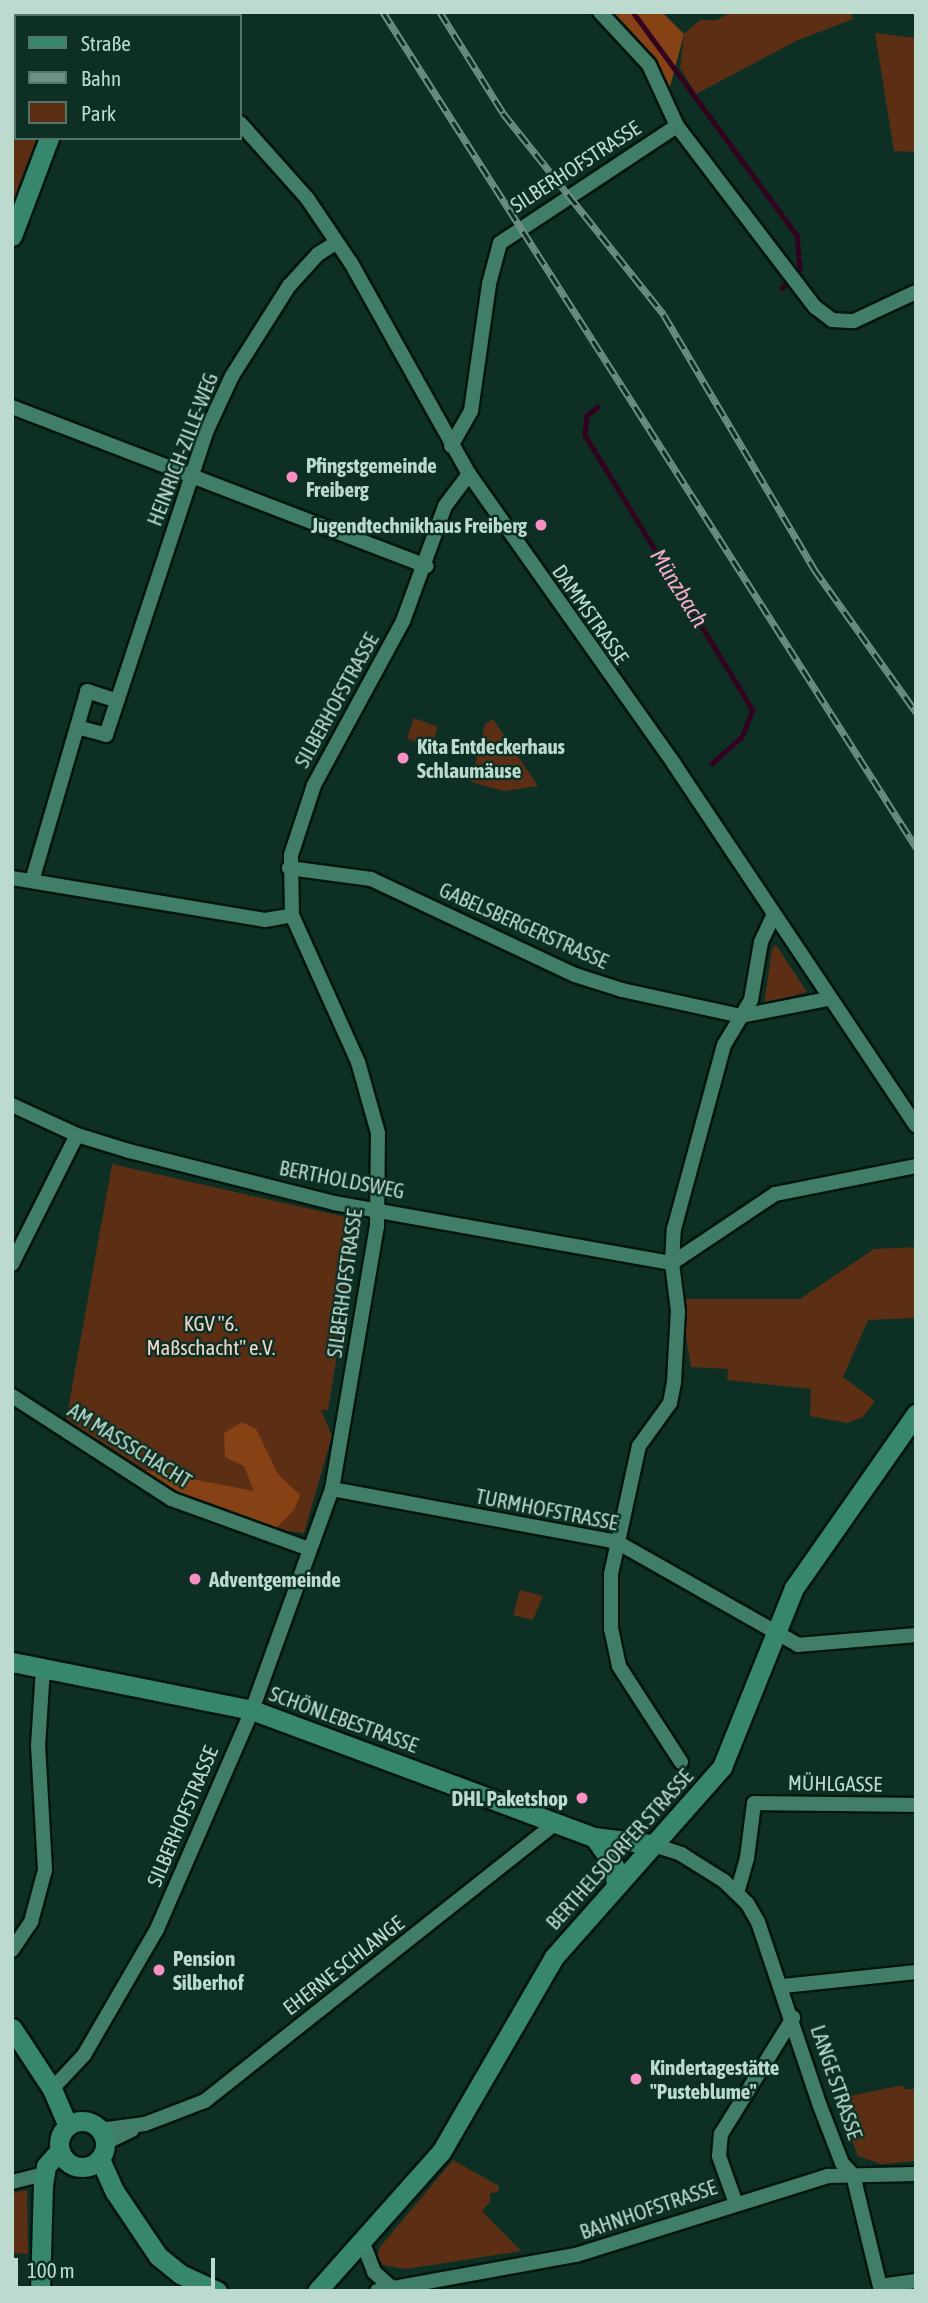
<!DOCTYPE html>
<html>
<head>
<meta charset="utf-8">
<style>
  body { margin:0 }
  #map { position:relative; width:928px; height:2303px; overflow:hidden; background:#0d2f24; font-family:"Asap Condensed",sans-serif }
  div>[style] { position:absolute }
  .green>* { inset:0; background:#5c2f15 }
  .forest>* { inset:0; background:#864115 }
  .stream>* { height:4.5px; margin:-2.25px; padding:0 2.25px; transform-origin:2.25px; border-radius:2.25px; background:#31031e }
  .roads { filter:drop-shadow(2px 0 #03150e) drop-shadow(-2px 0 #03150e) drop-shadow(0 2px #03150e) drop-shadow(0 -2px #03150e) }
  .street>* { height:14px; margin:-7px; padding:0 7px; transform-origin:7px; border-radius:7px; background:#407e68 }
  .secondary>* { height:19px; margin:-9.5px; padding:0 9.5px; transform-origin:9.5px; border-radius:9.5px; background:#37876e }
  .secondary>.ring { margin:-9.5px; padding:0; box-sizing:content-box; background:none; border:19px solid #37876e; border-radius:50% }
  .rail>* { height:7px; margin-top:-3.5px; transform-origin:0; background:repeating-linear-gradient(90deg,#0d2f24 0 13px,#6e8f82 0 26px); box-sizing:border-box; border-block:2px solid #6e8f82 }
  .dots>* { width:19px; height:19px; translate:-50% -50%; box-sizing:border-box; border:4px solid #0d2f24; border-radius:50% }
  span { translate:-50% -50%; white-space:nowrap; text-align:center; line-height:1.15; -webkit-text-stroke:5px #0d2f24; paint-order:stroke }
  .street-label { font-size:21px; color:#bcdbce }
  .poi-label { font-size:21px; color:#bcdbce; font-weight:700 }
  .left { translate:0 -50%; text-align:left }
  .right { translate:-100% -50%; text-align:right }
  .park-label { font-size:21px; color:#f0d7ca }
  .water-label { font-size:23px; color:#f4a9cd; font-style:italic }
  .frame { position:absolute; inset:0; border:14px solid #bcdbce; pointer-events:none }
  .legend { position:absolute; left:14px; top:14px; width:228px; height:126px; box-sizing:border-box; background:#0d2f24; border:2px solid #537468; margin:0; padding:9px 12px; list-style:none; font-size:21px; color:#bcdbce }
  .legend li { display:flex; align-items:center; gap:14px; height:35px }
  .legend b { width:35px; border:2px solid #537468 }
  .scale { position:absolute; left:14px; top:2258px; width:201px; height:32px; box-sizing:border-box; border:4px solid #bcdbce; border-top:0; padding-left:9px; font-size:21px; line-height:24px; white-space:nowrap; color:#bcdbce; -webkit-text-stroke:5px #0d2f24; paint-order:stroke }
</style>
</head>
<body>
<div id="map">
  <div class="green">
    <div style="clip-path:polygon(731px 12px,851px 12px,853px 19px,796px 41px,696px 94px,680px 68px,684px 34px,700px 20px,717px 20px)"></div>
    <div style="clip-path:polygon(875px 33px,916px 38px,916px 152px,894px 151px)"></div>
    <div style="clip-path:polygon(12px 69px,16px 138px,38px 138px,12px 220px)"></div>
    <div style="clip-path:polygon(414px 718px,438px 727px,430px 749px,407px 738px)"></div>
    <div style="clip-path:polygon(493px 719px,538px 786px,504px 791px,471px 782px,485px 724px)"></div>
    <div style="clip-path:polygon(776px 945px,807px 992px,764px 1004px,772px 949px)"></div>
    <div style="clip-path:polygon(112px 1164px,359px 1220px,328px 1410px,321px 1410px,332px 1436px,304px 1533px,286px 1531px,169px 1489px,66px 1421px)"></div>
    <div style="clip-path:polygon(916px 1247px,916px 1318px,868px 1320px,843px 1377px,875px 1401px,863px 1417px,847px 1423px,810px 1416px,811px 1389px,727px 1380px,728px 1369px,691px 1367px,680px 1299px,800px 1299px,874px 1249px)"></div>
    <div style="clip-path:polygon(520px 1590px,543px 1596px,533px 1620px,513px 1615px)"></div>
    <div style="clip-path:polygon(903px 2085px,904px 2089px,916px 2089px,916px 2161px,881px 2164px,858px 2156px,836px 2099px)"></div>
    <div style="clip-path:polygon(453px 2160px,499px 2186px,498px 2192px,490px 2193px,490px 2202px,482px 2211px,521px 2251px,406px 2269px,383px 2265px,377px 2257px,380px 2247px)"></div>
    <div style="clip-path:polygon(27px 2190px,28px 2254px,12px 2253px,12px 2193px)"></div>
  </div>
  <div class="forest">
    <div style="clip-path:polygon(600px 12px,662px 12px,684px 34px,667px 98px)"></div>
    <div style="clip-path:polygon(242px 1422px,256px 1429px,278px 1474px,300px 1495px,294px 1510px,275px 1529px,181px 1499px,129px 1467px,254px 1491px,244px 1466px,225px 1457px,224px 1433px)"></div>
  </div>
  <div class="stream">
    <div style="left:633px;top:12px;width:277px;rotate:53.7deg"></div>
    <div style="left:797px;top:235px;width:34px;rotate:85deg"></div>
    <div style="left:800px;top:269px;width:26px;rotate:133deg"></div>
    <div style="left:598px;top:407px;width:14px;rotate:141deg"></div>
    <div style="left:587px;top:416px;width:19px;rotate:96deg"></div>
    <div style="left:585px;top:435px;width:322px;rotate:58.6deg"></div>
    <div style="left:753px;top:710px;width:29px;rotate:112deg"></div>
    <div style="left:742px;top:737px;width:40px;rotate:138deg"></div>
  </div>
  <div class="roads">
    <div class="street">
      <div style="left:109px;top:12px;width:6px;rotate:39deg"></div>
      <div style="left:600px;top:12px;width:72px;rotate:47.2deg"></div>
      <div style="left:649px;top:65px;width:67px;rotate:65.3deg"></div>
      <div style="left:677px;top:126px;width:228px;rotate:52.7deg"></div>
      <div style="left:815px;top:307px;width:21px;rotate:37deg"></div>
      <div style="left:832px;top:320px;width:22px;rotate:3deg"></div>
      <div style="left:854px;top:321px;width:68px;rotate:-25.1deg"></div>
      <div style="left:240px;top:123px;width:101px;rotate:48.2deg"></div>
      <div style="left:307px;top:198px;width:78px;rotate:55.9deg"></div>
      <div style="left:351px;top:263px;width:242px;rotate:60.8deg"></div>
      <div style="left:469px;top:474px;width:355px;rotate:54.7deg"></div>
      <div style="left:674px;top:764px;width:435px;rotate:56.2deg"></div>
      <div style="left:12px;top:407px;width:444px;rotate:21deg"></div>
      <div style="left:451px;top:446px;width:40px;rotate:-60.3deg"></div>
      <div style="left:471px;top:411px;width:128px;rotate:-81.9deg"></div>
      <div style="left:489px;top:284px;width:42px;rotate:-75deg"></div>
      <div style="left:500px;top:243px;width:212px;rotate:-33.5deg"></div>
      <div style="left:77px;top:727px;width:37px;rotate:-74deg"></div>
      <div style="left:87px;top:691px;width:32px;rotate:18deg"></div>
      <div style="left:289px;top:868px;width:83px;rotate:7.6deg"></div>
      <div style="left:371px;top:879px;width:225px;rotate:25.2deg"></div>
      <div style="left:575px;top:975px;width:49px;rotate:17.7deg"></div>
      <div style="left:622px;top:990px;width:122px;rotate:12.3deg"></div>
      <div style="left:741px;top:1016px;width:89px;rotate:-11.1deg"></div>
      <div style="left:12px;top:878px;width:256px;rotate:9.4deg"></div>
      <div style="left:265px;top:920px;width:27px;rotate:-10deg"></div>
      <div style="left:32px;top:881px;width:160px;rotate:-73.7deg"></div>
      <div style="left:77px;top:727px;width:30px;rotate:15deg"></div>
      <div style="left:106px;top:735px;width:321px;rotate:-71.7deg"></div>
      <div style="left:207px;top:430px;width:60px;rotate:-65.2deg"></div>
      <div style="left:232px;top:376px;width:107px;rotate:-57.7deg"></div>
      <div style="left:289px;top:286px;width:43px;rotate:-47.8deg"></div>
      <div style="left:318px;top:254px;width:22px;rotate:-32deg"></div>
      <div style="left:12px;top:1105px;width:72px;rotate:24.8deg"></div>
      <div style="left:77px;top:1135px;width:54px;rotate:17.1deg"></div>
      <div style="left:129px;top:1151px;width:211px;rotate:14.2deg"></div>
      <div style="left:334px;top:1203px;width:343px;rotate:10.1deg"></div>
      <div style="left:672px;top:1263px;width:124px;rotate:-33.8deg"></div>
      <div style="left:775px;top:1194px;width:144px;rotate:-11.2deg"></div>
      <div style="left:12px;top:1264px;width:144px;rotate:-63.3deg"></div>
      <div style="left:12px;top:1396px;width:189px;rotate:32.9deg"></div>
      <div style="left:171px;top:1499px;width:147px;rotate:19.9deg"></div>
      <div style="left:332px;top:1489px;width:290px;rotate:10.5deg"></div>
      <div style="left:617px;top:1542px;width:208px;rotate:29.6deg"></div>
      <div style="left:798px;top:1645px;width:118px;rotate:-4.8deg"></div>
      <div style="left:681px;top:1762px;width:114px;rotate:-122.9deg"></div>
      <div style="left:619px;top:1666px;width:38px;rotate:-102deg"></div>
      <div style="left:611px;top:1629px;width:55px;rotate:-90deg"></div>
      <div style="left:611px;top:1574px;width:131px;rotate:-77.7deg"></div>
      <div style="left:639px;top:1446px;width:53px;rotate:-54.2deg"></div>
      <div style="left:670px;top:1403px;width:21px;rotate:-79deg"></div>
      <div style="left:674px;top:1382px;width:71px;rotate:-86.8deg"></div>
      <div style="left:678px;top:1311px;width:48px;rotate:-97.1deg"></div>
      <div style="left:672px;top:1263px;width:34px;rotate:-87deg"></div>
      <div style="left:674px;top:1229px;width:191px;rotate:-74.8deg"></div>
      <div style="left:724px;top:1045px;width:52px;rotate:-59deg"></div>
      <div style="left:751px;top:1000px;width:59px;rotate:-80.2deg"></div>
      <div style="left:761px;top:942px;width:29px;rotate:-65deg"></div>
      <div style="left:651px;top:1844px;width:32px;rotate:18deg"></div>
      <div style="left:681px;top:1854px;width:51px;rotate:32.1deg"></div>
      <div style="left:724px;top:1881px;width:32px;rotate:44deg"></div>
      <div style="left:747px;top:1903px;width:22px;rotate:60deg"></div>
      <div style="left:758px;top:1922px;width:194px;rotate:71.4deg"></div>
      <div style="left:820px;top:2106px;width:61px;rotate:68.9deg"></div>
      <div style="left:842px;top:2163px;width:16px;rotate:47deg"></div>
      <div style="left:853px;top:2175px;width:119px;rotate:76.4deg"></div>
      <div style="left:737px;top:1893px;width:36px;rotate:-74deg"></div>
      <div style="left:747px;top:1858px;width:55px;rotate:-82.7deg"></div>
      <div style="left:754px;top:1803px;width:162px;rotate:0.7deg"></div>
      <div style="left:12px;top:1950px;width:34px;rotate:-56deg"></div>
      <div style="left:31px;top:1922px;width:54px;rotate:-74.9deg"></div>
      <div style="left:45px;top:1870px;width:124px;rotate:-93.2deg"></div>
      <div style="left:38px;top:1746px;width:78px;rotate:-86.3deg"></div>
      <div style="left:783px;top:1986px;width:134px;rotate:-6deg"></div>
      <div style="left:52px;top:2089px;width:47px;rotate:-46.7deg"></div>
      <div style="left:84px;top:2055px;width:146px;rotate:-59.9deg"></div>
      <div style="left:157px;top:1929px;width:239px;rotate:-66.5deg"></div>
      <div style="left:252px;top:1710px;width:235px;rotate:-70.1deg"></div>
      <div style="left:332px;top:1489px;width:266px;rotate:-80.3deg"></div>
      <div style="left:377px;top:1227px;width:94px;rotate:-89.4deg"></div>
      <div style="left:378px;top:1133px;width:74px;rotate:-105.7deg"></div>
      <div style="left:358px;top:1062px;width:161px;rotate:-114.2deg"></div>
      <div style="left:292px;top:915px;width:60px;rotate:-91deg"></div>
      <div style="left:291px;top:855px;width:74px;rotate:-71.8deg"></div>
      <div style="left:314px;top:785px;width:187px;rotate:-61.5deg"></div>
      <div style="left:403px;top:621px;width:122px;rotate:-69.9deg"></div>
      <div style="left:445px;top:506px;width:40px;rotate:-53deg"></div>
      <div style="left:100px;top:2130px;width:45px;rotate:-7.6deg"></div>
      <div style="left:145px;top:2124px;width:64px;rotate:-21deg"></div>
      <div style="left:205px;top:2101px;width:449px;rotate:-38.4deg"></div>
      <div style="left:105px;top:2143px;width:30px;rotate:-26deg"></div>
      <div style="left:12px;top:2182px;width:34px;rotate:-14deg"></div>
      <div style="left:735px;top:2201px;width:48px;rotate:-109.6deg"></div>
      <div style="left:719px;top:2156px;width:22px;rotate:-85deg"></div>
      <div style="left:721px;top:2134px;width:137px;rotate:-58.2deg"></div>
      <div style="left:363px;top:2243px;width:31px;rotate:69deg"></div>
      <div style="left:374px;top:2272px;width:24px;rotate:42deg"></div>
      <div style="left:880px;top:2286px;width:36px;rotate:-8deg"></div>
      <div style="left:377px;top:2291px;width:202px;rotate:-10.3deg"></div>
      <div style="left:576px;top:2255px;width:264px;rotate:-17.4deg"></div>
      <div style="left:828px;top:2176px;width:88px;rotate:-1.3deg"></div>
    </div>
    <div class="secondary">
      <div style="left:95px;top:16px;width:4px;rotate:-76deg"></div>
      <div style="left:12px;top:236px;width:105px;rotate:-69.3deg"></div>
      <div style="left:12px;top:1662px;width:245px;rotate:11.3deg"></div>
      <div style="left:252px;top:1710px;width:365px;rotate:20.4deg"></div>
      <div style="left:594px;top:1837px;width:57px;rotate:7deg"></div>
      <div style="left:594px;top:1837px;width:35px;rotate:55deg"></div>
      <div style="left:614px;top:1866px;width:18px;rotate:84deg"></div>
      <div style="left:12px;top:2028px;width:73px;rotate:56.7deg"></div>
      <div style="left:52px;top:2089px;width:40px;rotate:66.6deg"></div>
      <div class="ring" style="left:59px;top:2121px;width:27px;height:27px"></div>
      <div style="left:100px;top:2159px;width:36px;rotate:66deg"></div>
      <div style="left:115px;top:2192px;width:77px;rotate:56.1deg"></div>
      <div style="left:158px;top:2256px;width:28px;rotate:39deg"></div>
      <div style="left:180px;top:2274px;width:41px;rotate:24.7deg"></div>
      <div style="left:40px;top:2291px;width:106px;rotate:-88.4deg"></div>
      <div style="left:43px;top:2185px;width:19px;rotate:-81deg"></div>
      <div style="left:46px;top:2166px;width:21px;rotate:-49deg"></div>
      <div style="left:317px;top:2291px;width:186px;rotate:-48.3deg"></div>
      <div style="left:441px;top:2152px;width:225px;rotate:-59.9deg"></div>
      <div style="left:554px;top:1957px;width:254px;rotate:-48.5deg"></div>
      <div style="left:722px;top:1767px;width:193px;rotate:-68.1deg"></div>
      <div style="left:794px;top:1588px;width:213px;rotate:-55deg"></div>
    </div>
  </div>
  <div class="rail">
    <div style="left:383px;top:12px;width:991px;rotate:57.45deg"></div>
    <div style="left:440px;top:12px;width:119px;rotate:58deg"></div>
    <div style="left:503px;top:113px;width:258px;rotate:51.4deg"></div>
    <div style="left:664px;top:315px;width:295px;rotate:59.4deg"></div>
    <div style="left:814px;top:569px;width:176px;rotate:54.5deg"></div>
  </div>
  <div class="dots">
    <div style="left:292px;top:477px;background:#fa8fc6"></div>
    <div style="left:541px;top:525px;background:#fa8fc6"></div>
    <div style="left:403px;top:758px;background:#fa8fc6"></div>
    <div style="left:195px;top:1579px;background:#fa8fc6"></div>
    <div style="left:582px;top:1798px;background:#fa8fc6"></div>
    <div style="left:159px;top:1970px;background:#fa8fc6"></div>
    <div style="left:636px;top:2079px;background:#fa8fc6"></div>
  </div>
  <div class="street-label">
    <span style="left:575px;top:166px;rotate:-33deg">SILBERHOFSTRASSE</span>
    <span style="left:182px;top:449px;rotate:-69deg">HEINRICH-ZILLE-WEG</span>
    <span style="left:591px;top:614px;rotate:55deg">DAMMSTRASSE</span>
    <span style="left:336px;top:700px;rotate:-61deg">SILBERHOFSTRASSE</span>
    <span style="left:524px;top:925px;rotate:24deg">GABELSBERGERSTRASSE</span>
    <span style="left:342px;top:1179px;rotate:11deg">BERTHOLDSWEG</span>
    <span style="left:344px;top:1283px;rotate:-82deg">SILBERHOFSTRASSE</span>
    <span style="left:130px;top:1445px;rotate:32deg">AM MASSSCHACHT</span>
    <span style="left:547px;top:1509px;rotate:11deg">TURMHOFSTRASSE</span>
    <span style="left:344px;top:1719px;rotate:20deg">SCHÖNLEBESTRASSE</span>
    <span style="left:835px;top:1783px;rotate:1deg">MÜHLGASSE</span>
    <span style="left:182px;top:1816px;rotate:-67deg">SILBERHOFSTRASSE</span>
    <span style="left:619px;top:1849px;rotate:-48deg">BERTHELSDORFER STRASSE</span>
    <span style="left:343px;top:1965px;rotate:-38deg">EHERNE SCHLANGE</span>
    <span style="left:837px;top:2082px;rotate:71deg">LANGE STRASSE</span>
    <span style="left:648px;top:2209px;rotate:-19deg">BAHNHOFSTRASSE</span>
  </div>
  <div class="poi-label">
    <span class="left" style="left:306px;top:477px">Pfingstgemeinde<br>Freiberg</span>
    <span class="right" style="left:527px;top:525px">Jugendtechnikhaus Freiberg</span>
    <span class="left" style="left:417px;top:758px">Kita Entdeckerhaus<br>Schlaumäuse</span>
    <span class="left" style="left:209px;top:1579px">Adventgemeinde</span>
    <span class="right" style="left:568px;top:1798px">DHL Paketshop</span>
    <span class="left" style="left:173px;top:1970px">Pension<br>Silberhof</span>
    <span class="left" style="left:650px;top:2079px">Kindertagestätte<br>"Pusteblume"</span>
  </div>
  <div class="park-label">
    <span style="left:211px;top:1335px">KGV "6.<br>Maßschacht" e.V.</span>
  </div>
  <div class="water-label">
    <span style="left:679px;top:588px;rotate:58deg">Münzbach</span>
  </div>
  <div class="frame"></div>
  <ul class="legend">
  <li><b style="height:9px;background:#37876e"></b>Straße</li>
  <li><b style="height:9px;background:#6e8f82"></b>Bahn</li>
  <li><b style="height:19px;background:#5c2f15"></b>Park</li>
  </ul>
  <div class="scale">100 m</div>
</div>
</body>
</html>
